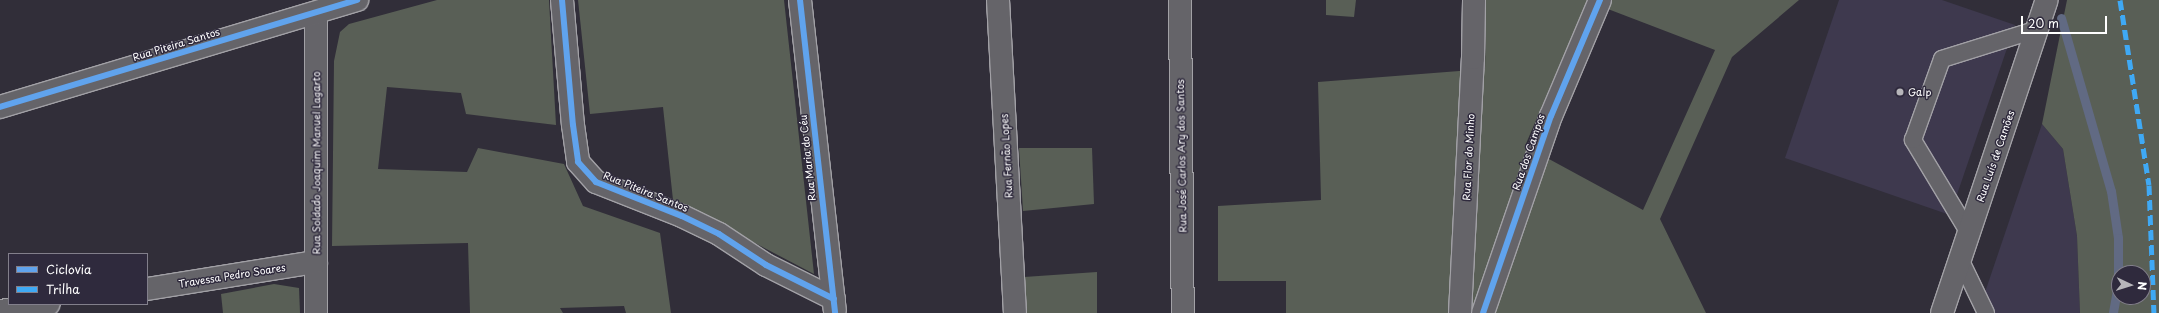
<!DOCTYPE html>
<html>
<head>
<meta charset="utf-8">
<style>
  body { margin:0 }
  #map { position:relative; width:2159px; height:313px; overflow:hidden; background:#312e39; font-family:"Playpen Sans",sans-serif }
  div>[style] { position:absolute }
  .built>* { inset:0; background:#3e394e }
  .green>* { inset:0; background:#595f56 }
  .stream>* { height:9px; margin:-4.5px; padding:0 4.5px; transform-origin:4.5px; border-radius:4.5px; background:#616a83 }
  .roads { filter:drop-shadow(1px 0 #a2a1a6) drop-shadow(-1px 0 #a2a1a6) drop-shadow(0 1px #a2a1a6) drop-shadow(0 -1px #a2a1a6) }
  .service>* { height:16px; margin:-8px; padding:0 8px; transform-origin:8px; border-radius:8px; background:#656469 }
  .minor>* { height:22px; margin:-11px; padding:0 11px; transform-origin:11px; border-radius:11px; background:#656469 }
  .secondary>* { height:22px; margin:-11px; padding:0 11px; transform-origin:11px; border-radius:11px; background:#656469 }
  .quiet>* { height:5px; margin-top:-2.5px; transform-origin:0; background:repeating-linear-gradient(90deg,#3fa9f5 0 10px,transparent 0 15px) }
  .cycleway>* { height:6px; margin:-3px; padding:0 3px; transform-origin:3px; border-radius:3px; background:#60a3ed }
  .dots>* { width:11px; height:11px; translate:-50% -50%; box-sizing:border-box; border:2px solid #2f2a3d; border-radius:50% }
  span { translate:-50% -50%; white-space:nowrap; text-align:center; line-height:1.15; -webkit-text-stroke:3px #2f2a3d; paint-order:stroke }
  .street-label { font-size:10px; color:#fff }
  .poi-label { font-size:10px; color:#fff }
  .left { translate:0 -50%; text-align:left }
  .legend { position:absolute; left:8px; top:253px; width:140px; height:52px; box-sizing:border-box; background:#2f2a3d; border:1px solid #827f8b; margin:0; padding:5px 7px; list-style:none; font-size:12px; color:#fff }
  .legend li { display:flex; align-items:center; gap:8px; height:20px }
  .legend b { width:20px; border:1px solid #827f8b }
  .north { position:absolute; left:2111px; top:265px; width:40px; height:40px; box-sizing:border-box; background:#2f2a3d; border:1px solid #827f8b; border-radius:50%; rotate:94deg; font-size:11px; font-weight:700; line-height:16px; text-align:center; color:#fff }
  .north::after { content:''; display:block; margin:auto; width:14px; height:18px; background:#b7b6ba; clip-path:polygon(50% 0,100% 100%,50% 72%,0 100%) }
  .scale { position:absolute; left:2021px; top:16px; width:86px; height:18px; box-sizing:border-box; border:2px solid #fff; border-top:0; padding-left:5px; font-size:12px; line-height:14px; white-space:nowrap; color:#fff; -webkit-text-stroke:3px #2f2a3d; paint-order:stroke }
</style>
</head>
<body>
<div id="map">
  <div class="built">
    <div style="clip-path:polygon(1839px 0,1942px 0,2015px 25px,1950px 215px,1785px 158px)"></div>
    <div style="clip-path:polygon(2042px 124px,2063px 149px,2077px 236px,2080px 313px,1978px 313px)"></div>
  </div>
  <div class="green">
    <div style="clip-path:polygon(437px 0,549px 0,556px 125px,466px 114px,461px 93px,387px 87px,378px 169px,467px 172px,478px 148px,564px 164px,583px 206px,660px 233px,671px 313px,626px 313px,624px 306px,560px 308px,563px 313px,470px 313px,468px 243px,332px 246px,334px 61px,340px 32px,349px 24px)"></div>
    <div style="clip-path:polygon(578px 0,784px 0,814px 274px,673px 200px,663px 107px,590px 114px)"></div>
    <div style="clip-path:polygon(1326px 0,1356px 0,1354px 17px,1326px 15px)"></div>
    <div style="clip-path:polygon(evenodd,1486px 0,1799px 0,1732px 57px,1660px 219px,1706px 313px,1286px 313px,1286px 281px,1218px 281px,1218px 206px,1321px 200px,1318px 82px,1485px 69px,1486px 0,1587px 1px,1715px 50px,1643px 210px,1525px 146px,1587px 1px)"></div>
    <div style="clip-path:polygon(evenodd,2067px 0,2159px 0,2159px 313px,2080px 313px,2077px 236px,2063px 149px,2042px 124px,2067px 0,2119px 273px,2143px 273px,2143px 297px,2119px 297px,2119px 273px)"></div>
    <div style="clip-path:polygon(1019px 148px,1092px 148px,1094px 204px,1023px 211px)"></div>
    <div style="clip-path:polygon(1097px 272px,1097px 313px,1027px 313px,1024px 277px)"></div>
    <div style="clip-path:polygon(274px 284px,299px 288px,300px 313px,223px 313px,221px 294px)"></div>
  </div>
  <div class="stream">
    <div style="left:2061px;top:18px;width:180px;rotate:73.9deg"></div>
    <div style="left:2111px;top:191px;width:48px;rotate:81.5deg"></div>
    <div style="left:2118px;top:238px;width:46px;rotate:90deg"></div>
    <div style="left:2118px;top:284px;width:29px;rotate:100deg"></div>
  </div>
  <div class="roads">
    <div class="service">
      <div style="left:1969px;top:233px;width:109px;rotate:-121.1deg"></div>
      <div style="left:1913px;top:140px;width:86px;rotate:-70.3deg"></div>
      <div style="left:1942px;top:59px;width:101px;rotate:-17.4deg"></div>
      <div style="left:1960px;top:259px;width:60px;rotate:64.3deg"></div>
    </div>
    <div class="minor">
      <div style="left:562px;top:0;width:125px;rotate:85deg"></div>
      <div style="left:573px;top:125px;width:37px;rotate:82deg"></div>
      <div style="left:578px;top:162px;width:27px;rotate:48deg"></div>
      <div style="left:596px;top:182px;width:92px;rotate:21.6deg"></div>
      <div style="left:682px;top:216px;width:41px;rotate:25.9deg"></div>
      <div style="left:719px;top:234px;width:56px;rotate:33.4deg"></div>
      <div style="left:766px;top:265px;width:76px;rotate:26.6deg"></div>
      <div style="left:800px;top:0;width:312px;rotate:83.6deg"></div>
      <div style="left:998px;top:0;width:313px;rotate:86.9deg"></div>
      <div style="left:1180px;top:0;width:313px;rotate:89.5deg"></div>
      <div style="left:316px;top:13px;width:300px;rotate:90deg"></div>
      <div style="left:0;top:107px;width:373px;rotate:-16.7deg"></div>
      <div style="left:147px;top:289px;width:171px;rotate:-9.1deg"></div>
      <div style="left:0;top:311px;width:49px;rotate:-8.3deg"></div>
      <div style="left:1460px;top:313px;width:255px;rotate:-87.1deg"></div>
      <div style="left:1473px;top:58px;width:58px;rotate:-89deg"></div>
      <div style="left:1483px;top:313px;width:208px;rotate:-71deg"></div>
      <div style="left:1551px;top:116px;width:126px;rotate:-67.1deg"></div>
    </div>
    <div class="secondary">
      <div style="left:1942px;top:313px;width:330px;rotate:-71.5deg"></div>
    </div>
  </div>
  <div class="quiet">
    <div style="left:2120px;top:0;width:187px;rotate:81.1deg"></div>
    <div style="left:2149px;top:185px;width:128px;rotate:87.8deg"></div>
  </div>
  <div class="cycleway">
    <div style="left:562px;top:0;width:125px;rotate:85deg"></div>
    <div style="left:573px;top:125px;width:37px;rotate:82deg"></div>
    <div style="left:578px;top:162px;width:27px;rotate:48deg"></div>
    <div style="left:596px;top:182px;width:92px;rotate:21.6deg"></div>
    <div style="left:682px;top:216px;width:41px;rotate:25.9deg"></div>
    <div style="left:719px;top:234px;width:56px;rotate:33.4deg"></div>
    <div style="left:766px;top:265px;width:76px;rotate:26.6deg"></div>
    <div style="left:800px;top:0;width:315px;rotate:83.6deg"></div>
    <div style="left:0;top:107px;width:373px;rotate:-16.7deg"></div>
    <div style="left:1483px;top:313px;width:208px;rotate:-71deg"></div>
    <div style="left:1551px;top:116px;width:126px;rotate:-67.1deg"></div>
  </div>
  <div class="dots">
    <div style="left:1900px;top:92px;background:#b7b6ba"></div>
  </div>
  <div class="street-label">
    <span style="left:176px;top:44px;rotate:-17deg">Rua Piteira Santos</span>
    <span style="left:1528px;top:152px;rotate:-71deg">Rua dos Campos</span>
    <span style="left:1006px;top:156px;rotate:-93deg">Rua Fernão Lopes</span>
    <span style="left:1181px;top:156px;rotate:-91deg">Rua José Carlos Ary dos Santos</span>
    <span style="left:1995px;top:156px;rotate:-71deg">Rua Luís de Camões</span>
    <span style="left:1468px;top:157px;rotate:-87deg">Rua Flor do Minho</span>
    <span style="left:807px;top:158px;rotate:-96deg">Rua Maria do Céu</span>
    <span style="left:316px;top:163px;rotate:-90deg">Rua Soldado Joaquim Manuel Lagarto</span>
    <span style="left:646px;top:191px;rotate:22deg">Rua Piteira Santos</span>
    <span style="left:232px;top:275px;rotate:-9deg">Travessa Pedro Soares</span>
  </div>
  <div class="poi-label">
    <span class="left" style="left:1908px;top:92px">Galp</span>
  </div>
  <ul class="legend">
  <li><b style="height:5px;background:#60a3ed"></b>Ciclovia</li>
  <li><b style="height:5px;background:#3fa9f5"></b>Trilha</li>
  </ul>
  <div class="north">N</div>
  <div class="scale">20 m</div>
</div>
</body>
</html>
